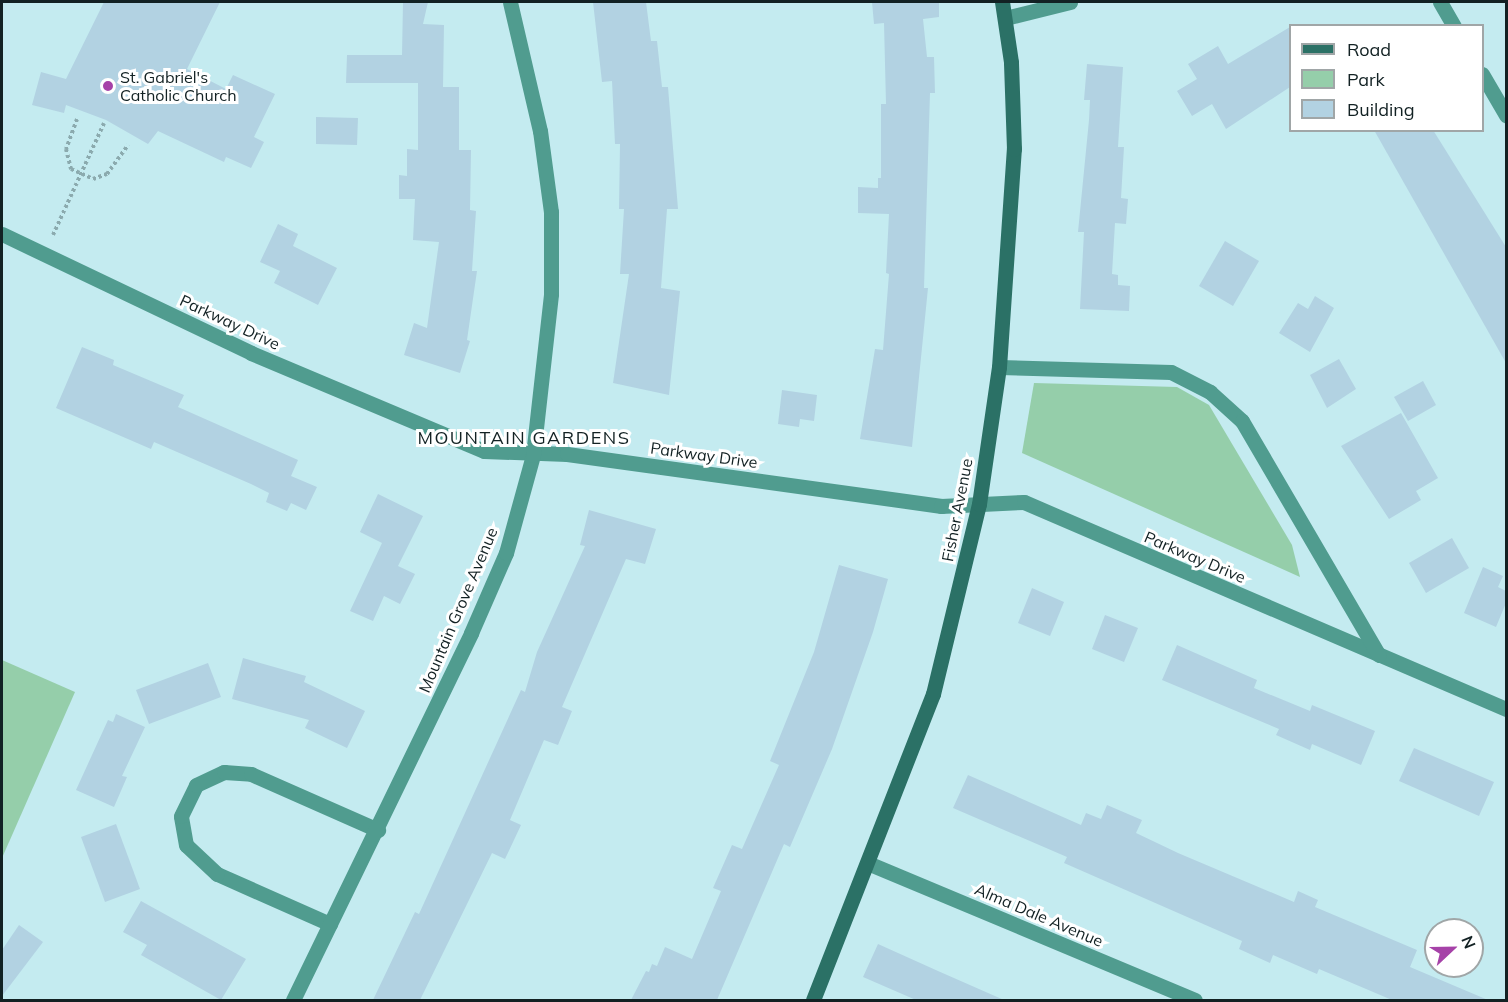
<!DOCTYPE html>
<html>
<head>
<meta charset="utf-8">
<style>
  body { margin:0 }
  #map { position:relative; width:1508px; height:1002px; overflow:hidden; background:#c4ebf0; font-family:Mulish,sans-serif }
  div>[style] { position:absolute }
  .green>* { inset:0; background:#95ceaa }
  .building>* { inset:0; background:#b2d2e2 }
  .path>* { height:4px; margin-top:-2px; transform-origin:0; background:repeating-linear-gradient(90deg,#8baaae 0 3px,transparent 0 6px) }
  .street>* { height:15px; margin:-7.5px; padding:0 7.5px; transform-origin:7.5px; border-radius:7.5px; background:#509c8f }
  .secondary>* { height:15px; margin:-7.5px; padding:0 7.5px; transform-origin:7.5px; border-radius:7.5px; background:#2b7166 }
  .dots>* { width:16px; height:16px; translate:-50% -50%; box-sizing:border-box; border:3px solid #fff; border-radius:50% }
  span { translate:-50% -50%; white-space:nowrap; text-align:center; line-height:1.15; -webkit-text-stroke:6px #fff; paint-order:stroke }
  .poi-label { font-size:16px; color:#122123 }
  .left { translate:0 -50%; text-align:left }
  .street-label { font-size:16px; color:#122123 }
  .neighbourhood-label { font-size:18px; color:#122123; letter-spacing:1.5px }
  .frame { position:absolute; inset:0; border:3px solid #122123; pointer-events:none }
  .legend { position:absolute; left:1289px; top:24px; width:195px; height:108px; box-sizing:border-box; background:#fff; border:2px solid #a0a6a7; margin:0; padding:8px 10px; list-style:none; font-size:18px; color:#122123 }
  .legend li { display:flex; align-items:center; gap:12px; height:30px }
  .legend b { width:30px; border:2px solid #a0a6a7 }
  .north { position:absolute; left:1424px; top:918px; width:60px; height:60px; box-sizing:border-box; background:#fff; border:2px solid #a0a6a7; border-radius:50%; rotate:68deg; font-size:16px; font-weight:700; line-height:24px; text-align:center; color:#122123 }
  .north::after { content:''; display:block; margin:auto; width:21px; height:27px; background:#a642a8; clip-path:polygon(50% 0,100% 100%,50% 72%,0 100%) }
</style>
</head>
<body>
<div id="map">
  <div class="green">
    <div style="clip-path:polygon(1034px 383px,1177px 387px,1209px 405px,1292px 545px,1300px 577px,1022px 453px)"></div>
    <div style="clip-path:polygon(2px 660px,75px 692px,2px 858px)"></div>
  </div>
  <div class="building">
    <div style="clip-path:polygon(104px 2px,220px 2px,187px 69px,226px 89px,233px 75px,275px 94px,254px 137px,264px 142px,251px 168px,226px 157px,224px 162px,158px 131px,148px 144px,106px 120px,66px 105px,64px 113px,32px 105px,41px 72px,66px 79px)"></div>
    <div style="clip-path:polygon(403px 2px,428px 2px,423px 24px,444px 25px,443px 87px,459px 87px,459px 150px,471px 150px,470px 210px,476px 211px,472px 271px,477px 271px,467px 340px,470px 341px,460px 373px,404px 355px,414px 323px,427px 328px,439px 242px,413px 240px,415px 199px,399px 199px,399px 175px,407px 176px,407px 149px,418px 150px,418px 83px,346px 83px,347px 55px,402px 55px)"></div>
    <div style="clip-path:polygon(593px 2px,646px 2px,651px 41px,657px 41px,662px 87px,668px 87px,678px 209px,667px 209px,661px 288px,680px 291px,669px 395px,613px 383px,629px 274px,620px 274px,624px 209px,619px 209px,620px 144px,615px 144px,612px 81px,602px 82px)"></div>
    <div style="clip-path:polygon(872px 2px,939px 2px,939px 17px,923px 19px,927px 57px,934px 57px,935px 93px,930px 93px,924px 288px,928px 288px,912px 447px,860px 439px,875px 349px,883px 350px,889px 274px,886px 273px,889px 214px,858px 213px,858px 187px,878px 188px,878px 178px,881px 178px,881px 104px,886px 104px,884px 23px,874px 24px)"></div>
    <div style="clip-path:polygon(1290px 27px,1290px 87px,1226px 129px,1212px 104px,1192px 116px,1177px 91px,1197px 79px,1188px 64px,1218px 46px,1228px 64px)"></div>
    <div style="clip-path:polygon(1087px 64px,1123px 67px,1118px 147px,1124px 147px,1121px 198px,1128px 199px,1126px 224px,1115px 223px,1112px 274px,1118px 275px,1118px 285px,1130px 286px,1129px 311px,1080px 309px,1084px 232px,1078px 232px,1089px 120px,1090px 100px,1084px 100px)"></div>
    <div style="clip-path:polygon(316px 117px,358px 118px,357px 145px,316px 144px)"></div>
    <div style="clip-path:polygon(1374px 130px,1433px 130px,1506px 247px,1506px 363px)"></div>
    <div style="clip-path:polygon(278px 224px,298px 234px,293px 246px,337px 268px,318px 305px,274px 283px,280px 271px,260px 262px)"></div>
    <div style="clip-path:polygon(1225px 241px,1259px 261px,1233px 306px,1199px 286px)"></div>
    <div style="clip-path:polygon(1315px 296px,1334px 308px,1310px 352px,1279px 333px,1298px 303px,1308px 309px)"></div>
    <div style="clip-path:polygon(82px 347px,114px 360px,113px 365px,184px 395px,178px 407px,298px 460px,291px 476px,317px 487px,306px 510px,291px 503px,287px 511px,266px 502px,269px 493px,251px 484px,154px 442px,151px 449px,56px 408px)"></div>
    <div style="clip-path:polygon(1339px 359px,1356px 389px,1327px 408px,1310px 375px)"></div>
    <div style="clip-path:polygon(1423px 381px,1436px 405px,1408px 421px,1394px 397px)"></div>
    <div style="clip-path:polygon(782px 390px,817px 395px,814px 421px,800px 419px,799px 427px,778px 424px)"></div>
    <div style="clip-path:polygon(1401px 413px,1438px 478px,1416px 491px,1421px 500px,1389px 519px,1341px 446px)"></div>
    <div style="clip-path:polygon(378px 494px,423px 516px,398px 566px,415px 574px,400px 604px,384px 596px,373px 621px,350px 611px,382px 543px,360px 532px)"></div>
    <div style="clip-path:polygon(589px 510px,656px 529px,645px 564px,626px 559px,562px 707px,572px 711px,558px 745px,544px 740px,510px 820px,521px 825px,505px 859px,492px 853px,420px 1000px,373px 1000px,415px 912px,419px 914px,521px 690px,525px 692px,537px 652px,585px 546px,580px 545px)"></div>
    <div style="clip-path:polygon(1452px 538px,1469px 568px,1426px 593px,1409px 563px)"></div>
    <div style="clip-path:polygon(839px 565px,888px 579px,873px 632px,832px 749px,790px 847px,784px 844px,717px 1000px,631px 1000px,646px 971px,649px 972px,652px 964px,657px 966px,665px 947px,692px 959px,721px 891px,713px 888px,732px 845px,742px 849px,779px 765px,770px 761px,814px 652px)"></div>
    <div style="clip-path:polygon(1483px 567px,1503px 576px,1498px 587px,1506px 591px,1506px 603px,1496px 627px,1464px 613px)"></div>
    <div style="clip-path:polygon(1032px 588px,1064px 602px,1050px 636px,1018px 623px)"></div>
    <div style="clip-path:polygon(1105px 615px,1138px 628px,1124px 662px,1092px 649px)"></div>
    <div style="clip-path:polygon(1177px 645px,1257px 680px,1254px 688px,1310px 711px,1312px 705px,1375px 731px,1361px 765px,1312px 744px,1310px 750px,1276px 735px,1279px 729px,1162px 680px)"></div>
    <div style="clip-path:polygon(243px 658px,306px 676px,304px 682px,365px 711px,347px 748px,305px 728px,309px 720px,232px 699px)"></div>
    <div style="clip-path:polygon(208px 663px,221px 697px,149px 724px,136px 690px)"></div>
    <div style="clip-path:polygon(116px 714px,145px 727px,122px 776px,127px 777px,114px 807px,76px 790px,108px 720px,113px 722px)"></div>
    <div style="clip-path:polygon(1414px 748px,1494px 782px,1479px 816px,1399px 781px)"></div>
    <div style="clip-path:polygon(968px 775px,1081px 825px,1086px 813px,1101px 819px,1107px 805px,1142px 820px,1136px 833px,1178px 853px,1294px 902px,1298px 891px,1318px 900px,1315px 907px,1417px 950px,1410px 967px,1488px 1000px,1392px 1000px,1319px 969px,1317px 974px,1273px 955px,1270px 963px,1239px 949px,1242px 941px,1064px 863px,1067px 857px,953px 808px)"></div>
    <div style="clip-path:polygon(116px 824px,140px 889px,105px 902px,81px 837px)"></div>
    <div style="clip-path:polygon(141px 901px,246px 959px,221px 1000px,141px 955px,147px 945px,123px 932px)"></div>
    <div style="clip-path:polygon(19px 925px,43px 942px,2px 996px,2px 950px)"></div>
    <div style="clip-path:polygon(878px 944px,938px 971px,1004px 1000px,916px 1000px,863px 977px)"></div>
  </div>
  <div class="path">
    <div style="left:77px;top:119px;width:32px;rotate:110deg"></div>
    <div style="left:66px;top:149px;width:21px;rotate:76deg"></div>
    <div style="left:71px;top:169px;width:24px;rotate:24deg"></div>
    <div style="left:93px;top:179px;width:15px;rotate:-20deg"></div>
    <div style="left:107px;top:174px;width:36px;rotate:-54deg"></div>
    <div style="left:53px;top:235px;width:123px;rotate:-65.5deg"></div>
  </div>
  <div class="street">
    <div style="left:1440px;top:2px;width:28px;rotate:60deg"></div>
    <div style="left:1005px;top:18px;width:67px;rotate:-13.8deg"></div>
    <div style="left:1482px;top:74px;width:48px;rotate:59.7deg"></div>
    <div style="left:2px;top:234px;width:276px;rotate:25.5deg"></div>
    <div style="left:251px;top:353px;width:253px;rotate:22.8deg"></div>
    <div style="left:484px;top:451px;width:83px;rotate:2.1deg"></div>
    <div style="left:567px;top:454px;width:378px;rotate:7.9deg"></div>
    <div style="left:941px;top:506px;width:83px;rotate:-2.8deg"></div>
    <div style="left:1024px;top:502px;width:525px;rotate:23.24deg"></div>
    <div style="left:999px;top:367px;width:172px;rotate:1.7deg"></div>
    <div style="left:1171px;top:372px;width:44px;rotate:27.1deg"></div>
    <div style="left:1210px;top:392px;width:43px;rotate:42.2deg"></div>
    <div style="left:1242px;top:421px;width:271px;rotate:59.7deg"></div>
    <div style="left:870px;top:864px;width:352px;rotate:22.7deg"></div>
    <div style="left:330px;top:924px;width:124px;rotate:-156.1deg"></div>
    <div style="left:217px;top:874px;width:42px;rotate:-136.9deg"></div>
    <div style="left:186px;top:845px;width:29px;rotate:-100deg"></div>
    <div style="left:181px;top:816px;width:34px;rotate:-64deg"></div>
    <div style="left:196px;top:785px;width:31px;rotate:-25deg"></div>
    <div style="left:224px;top:772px;width:27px;rotate:4deg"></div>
    <div style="left:251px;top:774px;width:139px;rotate:23.8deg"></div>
    <div style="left:293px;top:1000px;width:408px;rotate:-64.1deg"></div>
    <div style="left:471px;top:633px;width:87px;rotate:-66.4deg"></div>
    <div style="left:506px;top:553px;width:102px;rotate:-74.6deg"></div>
    <div style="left:533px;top:455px;width:162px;rotate:-83.6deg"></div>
    <div style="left:551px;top:294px;width:82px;rotate:-90deg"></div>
    <div style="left:551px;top:212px;width:82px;rotate:-97.7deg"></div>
    <div style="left:540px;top:131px;width:132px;rotate:-103.1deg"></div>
  </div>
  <div class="secondary">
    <div style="left:813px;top:1000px;width:329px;rotate:-68.6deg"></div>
    <div style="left:933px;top:694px;width:195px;rotate:-76.4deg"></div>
    <div style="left:979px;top:504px;width:138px;rotate:-81.7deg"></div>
    <div style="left:999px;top:367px;width:219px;rotate:-86.1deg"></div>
    <div style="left:1014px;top:149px;width:87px;rotate:-92deg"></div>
    <div style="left:1011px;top:62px;width:61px;rotate:-98.5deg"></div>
  </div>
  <div class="dots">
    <div style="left:108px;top:86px;background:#a642a8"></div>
  </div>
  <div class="poi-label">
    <span class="left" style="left:120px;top:86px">St. Gabriel's<br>Catholic Church</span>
  </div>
  <div class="street-label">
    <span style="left:230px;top:322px;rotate:25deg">Parkway Drive</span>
    <span style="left:704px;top:455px;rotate:8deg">Parkway Drive</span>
    <span style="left:957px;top:510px;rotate:-79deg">Fisher Avenue</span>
    <span style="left:1195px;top:557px;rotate:23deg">Parkway Drive</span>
    <span style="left:458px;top:610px;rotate:-67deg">Mountain Grove Avenue</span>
    <span style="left:1039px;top:915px;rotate:23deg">Alma Dale Avenue</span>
  </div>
  <div class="neighbourhood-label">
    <span style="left:524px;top:438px">MOUNTAIN GARDENS</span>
  </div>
  <div class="frame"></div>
  <ul class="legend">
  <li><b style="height:8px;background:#2b7166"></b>Road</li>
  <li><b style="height:16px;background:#95ceaa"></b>Park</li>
  <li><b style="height:16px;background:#b2d2e2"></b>Building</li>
  </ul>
  <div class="north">N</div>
</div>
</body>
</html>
